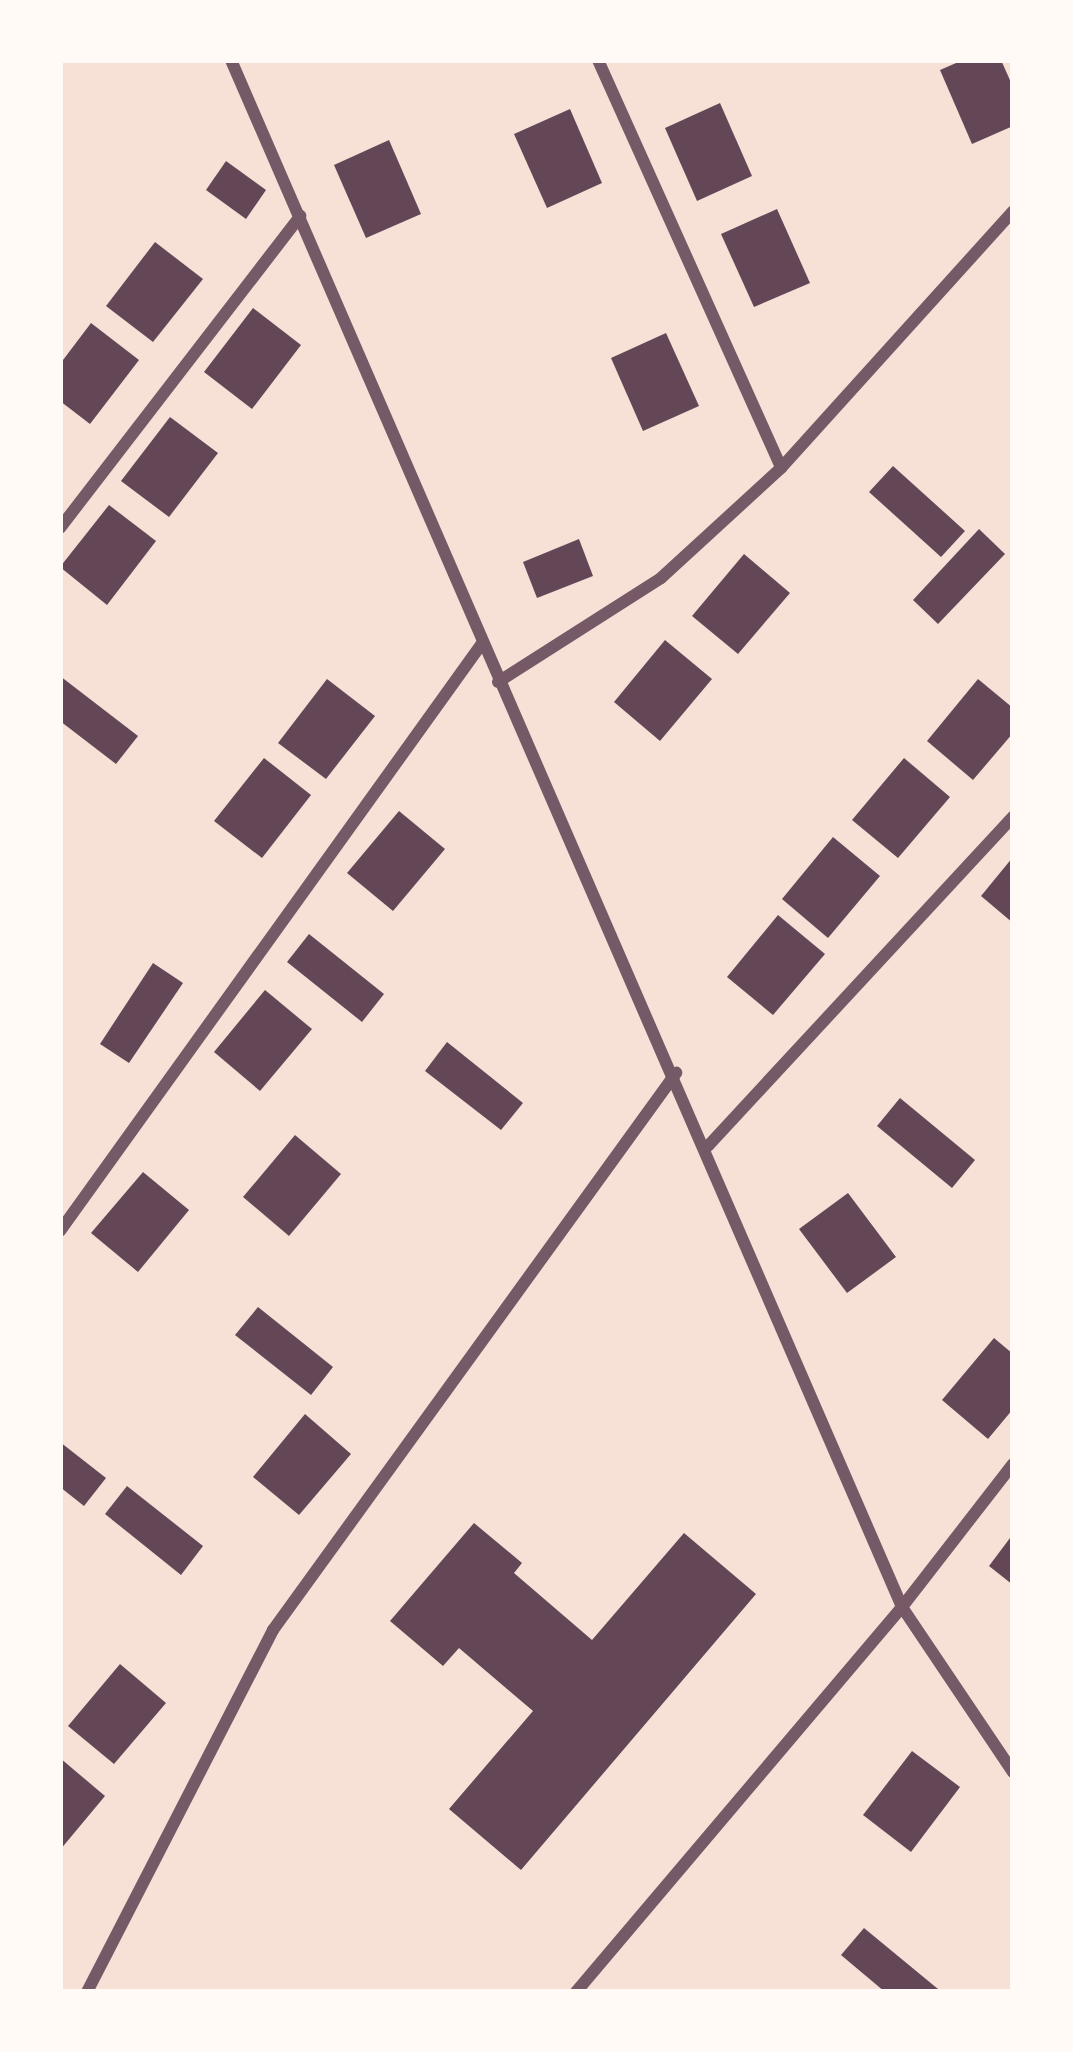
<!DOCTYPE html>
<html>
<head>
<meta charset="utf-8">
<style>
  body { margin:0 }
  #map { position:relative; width:1073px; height:2052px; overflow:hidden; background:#f7e1d7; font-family:"Nunito Sans",sans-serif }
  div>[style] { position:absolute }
  .building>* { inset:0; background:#644757 }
  .minor>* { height:12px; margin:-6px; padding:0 6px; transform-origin:6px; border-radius:6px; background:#755966 }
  span { translate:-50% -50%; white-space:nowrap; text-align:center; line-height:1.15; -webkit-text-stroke:9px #fffaf5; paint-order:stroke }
  .frame { position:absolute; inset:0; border:63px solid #fffaf5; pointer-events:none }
</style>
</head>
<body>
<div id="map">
  <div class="building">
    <div style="clip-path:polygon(963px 60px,1001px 60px,1013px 87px,1013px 126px,972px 144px,940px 70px)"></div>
    <div style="clip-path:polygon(720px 103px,752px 176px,697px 201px,665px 128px)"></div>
    <div style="clip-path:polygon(570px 109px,602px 183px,547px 208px,514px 134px)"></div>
    <div style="clip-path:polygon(389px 140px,421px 214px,366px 238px,334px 165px)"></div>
    <div style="clip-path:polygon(226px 161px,266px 190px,246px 219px,206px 190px)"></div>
    <div style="clip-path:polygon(777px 209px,810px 283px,754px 307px,721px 234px)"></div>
    <div style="clip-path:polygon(155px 242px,203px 279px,153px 342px,106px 306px)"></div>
    <div style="clip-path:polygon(253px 308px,301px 345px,252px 409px,204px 372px)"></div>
    <div style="clip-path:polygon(91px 323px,139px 360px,90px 424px,60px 401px,60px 364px)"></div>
    <div style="clip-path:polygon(666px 333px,699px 406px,643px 431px,611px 358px)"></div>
    <div style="clip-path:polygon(170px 417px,218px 453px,169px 517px,121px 481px)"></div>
    <div style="clip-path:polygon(893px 466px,965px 531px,941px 557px,869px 492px)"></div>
    <div style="clip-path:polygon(109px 505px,156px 541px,107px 605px,60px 567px)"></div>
    <div style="clip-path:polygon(979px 529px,1005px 554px,938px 624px,913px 600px)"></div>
    <div style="clip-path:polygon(579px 539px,593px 576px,537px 598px,523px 562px)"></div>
    <div style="clip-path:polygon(744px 554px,790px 593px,738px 654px,692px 616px)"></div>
    <div style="clip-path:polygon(665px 640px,712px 679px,660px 741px,614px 702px)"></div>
    <div style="clip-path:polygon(60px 676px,138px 736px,116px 764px,60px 721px)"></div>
    <div style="clip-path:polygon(327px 679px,375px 716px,326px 779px,278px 743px)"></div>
    <div style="clip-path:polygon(978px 679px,1013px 708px,1013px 733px,973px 780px,927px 741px)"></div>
    <div style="clip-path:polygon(264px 758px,311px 795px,262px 858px,214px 821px)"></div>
    <div style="clip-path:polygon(904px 758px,950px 797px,898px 858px,852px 820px)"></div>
    <div style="clip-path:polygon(399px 811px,445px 849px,393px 911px,347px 873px)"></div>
    <div style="clip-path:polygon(833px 837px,880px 876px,828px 938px,782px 899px)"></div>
    <div style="clip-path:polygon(1013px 857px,1013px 923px,981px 896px)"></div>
    <div style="clip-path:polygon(778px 915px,825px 954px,773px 1015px,727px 977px)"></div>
    <div style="clip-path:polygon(309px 934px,384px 994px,362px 1022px,287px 962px)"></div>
    <div style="clip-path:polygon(153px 963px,183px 983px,129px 1063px,100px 1044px)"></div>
    <div style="clip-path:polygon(265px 990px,312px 1029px,260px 1091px,214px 1052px)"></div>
    <div style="clip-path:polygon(447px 1042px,523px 1103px,501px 1130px,425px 1071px)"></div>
    <div style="clip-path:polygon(900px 1098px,975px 1160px,952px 1188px,877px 1126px)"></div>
    <div style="clip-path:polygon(295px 1135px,341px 1174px,289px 1236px,243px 1197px)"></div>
    <div style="clip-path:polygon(143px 1172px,189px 1210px,138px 1272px,91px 1233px)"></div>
    <div style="clip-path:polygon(848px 1193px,896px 1257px,847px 1293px,799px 1229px)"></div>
    <div style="clip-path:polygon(258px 1307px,333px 1367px,311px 1395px,235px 1335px)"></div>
    <div style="clip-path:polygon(994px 1338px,1013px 1354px,1013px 1409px,988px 1439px,942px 1400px)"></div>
    <div style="clip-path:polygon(305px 1414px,351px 1454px,299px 1515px,253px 1477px)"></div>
    <div style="clip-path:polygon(60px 1442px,106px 1478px,84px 1506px,60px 1487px)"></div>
    <div style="clip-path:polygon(127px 1486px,203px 1546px,181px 1575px,105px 1514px)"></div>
    <div style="clip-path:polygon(474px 1523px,522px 1563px,514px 1573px,592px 1640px,684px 1533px,756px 1594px,521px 1870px,449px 1809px,533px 1711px,459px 1648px,443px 1666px,390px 1621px)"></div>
    <div style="clip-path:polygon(1013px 1534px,1013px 1585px,989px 1566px)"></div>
    <div style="clip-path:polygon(120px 1664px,166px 1703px,114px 1764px,68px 1726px)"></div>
    <div style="clip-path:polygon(912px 1751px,960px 1787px,911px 1852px,863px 1815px)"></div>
    <div style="clip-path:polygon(60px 1758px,105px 1796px,60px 1850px)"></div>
    <div style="clip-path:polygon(864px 1928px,938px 1989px,936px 1992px,885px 1992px,841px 1955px)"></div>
  </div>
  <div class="minor">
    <div style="left:231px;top:60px;width:1686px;rotate:66.55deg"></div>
    <div style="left:902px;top:1607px;width:199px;rotate:56.1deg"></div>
    <div style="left:598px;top:60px;width:447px;rotate:65.8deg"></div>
    <div style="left:60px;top:528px;width:394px;rotate:-52.4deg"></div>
    <div style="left:498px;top:682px;width:193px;rotate:-32.5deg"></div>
    <div style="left:661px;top:578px;width:163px;rotate:-42.5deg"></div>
    <div style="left:781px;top:468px;width:346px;rotate:-47.9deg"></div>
    <div style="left:708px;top:1146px;width:449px;rotate:-47.2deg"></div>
    <div style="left:60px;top:1231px;width:722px;rotate:-54.31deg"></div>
    <div style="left:87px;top:1992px;width:407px;rotate:-62.8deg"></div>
    <div style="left:273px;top:1630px;width:688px;rotate:-54.11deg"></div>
    <div style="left:576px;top:1992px;width:504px;rotate:-49.74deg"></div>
    <div style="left:902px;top:1607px;width:181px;rotate:-52.2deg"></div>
  </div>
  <div class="frame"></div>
</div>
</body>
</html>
